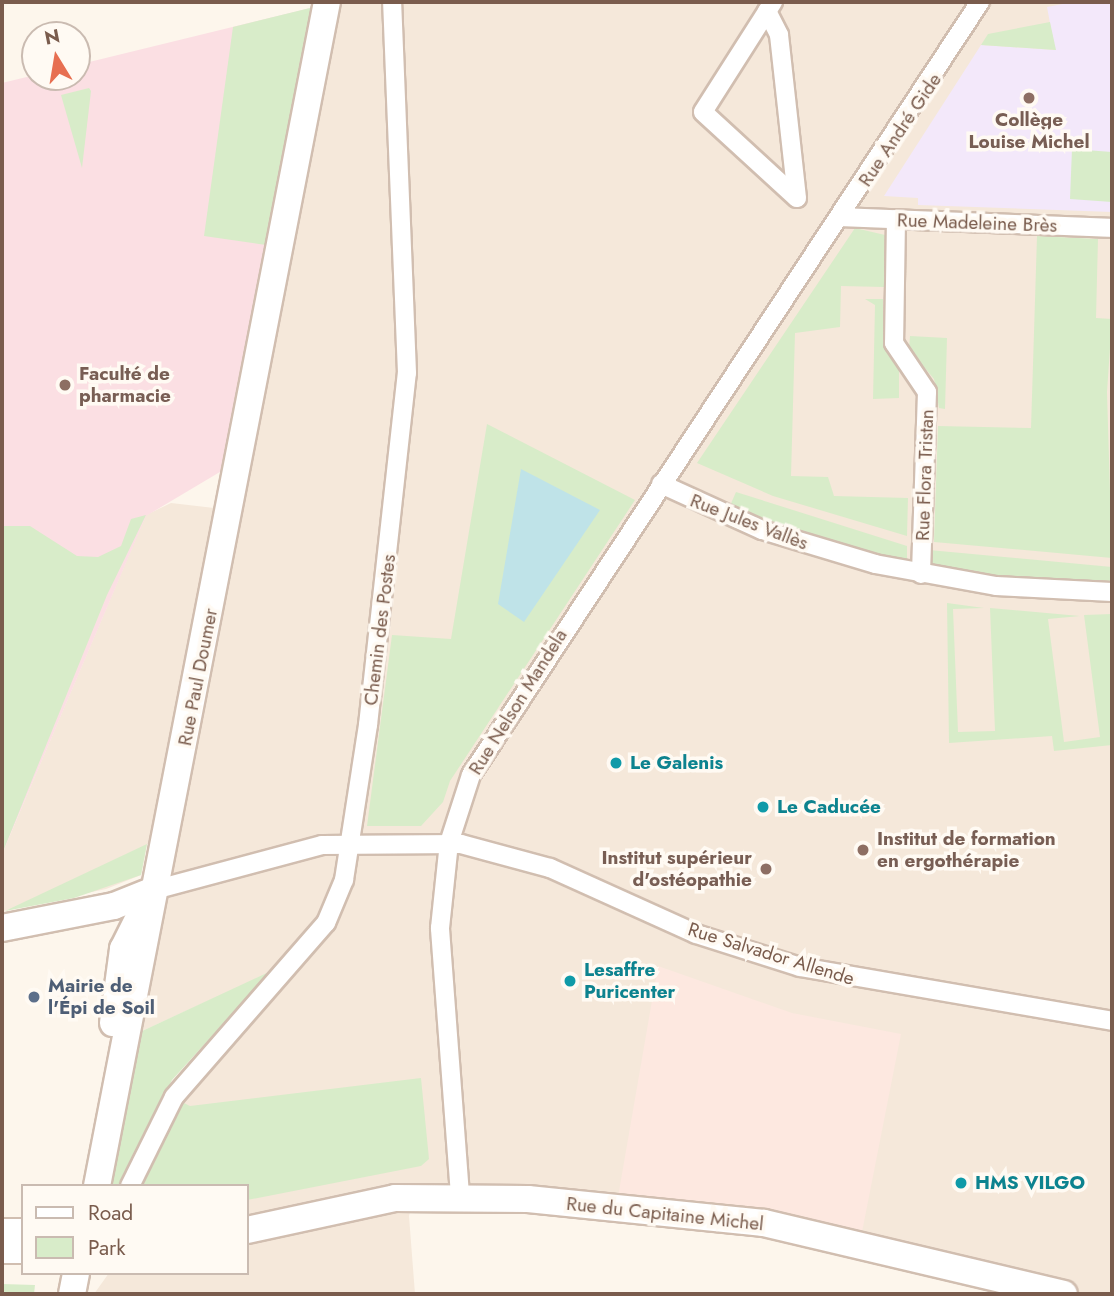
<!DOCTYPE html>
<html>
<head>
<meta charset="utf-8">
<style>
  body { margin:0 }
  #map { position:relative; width:1114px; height:1296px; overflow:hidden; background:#fdf6ec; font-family:Jost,sans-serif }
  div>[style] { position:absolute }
  .residential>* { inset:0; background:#f5e8da }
  .commercial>* { inset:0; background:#fde8e0 }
  .education>* { inset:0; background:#f3e8fa }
  .medical>* { inset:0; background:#fbdfe3 }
  .green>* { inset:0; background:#d8ecc9 }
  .water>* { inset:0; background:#bfe3e8 }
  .roads { filter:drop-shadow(2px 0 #d1beb0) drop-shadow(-2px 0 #d1beb0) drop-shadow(0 2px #d1beb0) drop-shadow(0 -2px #d1beb0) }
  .street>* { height:18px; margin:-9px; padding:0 9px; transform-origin:9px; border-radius:9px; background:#fff }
  .secondary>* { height:26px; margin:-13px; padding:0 13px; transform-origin:13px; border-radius:13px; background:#fff }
  .dots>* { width:19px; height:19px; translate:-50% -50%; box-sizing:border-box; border:4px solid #fffaf3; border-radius:50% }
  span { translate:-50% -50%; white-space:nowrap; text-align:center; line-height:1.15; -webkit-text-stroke:7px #fffaf3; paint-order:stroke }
  .education-label { font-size:19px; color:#785e54; font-weight:700 }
  .left { translate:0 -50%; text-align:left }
  .right { translate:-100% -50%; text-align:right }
  .street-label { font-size:19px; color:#7a5c4d }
  .culture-label { font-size:19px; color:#0d838f; font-weight:700 }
  .service-label { font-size:19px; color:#4e5e75; font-weight:700 }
  .frame { position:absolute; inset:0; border:4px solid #7a5c4d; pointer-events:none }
  .legend { position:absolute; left:21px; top:1184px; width:228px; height:91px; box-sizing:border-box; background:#fffaf3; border:2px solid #cabbb1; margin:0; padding:9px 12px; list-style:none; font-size:21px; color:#7a5c4d }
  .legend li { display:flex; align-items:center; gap:14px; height:35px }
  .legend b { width:35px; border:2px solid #cabbb1 }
  .north { position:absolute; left:21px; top:21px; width:70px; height:70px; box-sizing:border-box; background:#fffaf3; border:2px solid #cabbb1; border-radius:50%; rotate:349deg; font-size:19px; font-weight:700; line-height:28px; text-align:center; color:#7a5c4d }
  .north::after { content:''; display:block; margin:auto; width:24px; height:32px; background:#e76f51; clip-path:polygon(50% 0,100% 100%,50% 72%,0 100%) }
</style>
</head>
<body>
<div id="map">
  <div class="residential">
    <div style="clip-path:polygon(341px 2px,1112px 2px,1112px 1294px,1065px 1294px,809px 1232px,414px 1197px,409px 1216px,415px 1294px,94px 1294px,109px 1273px,247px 1273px,247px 1186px,123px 1186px,172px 1081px,269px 973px,140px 1032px,172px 847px,147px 844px,141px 875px,106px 889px,2px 911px,2px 854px,146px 515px,171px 503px,240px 511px)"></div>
  </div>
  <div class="commercial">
    <div style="clip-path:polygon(658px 966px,792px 1013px,901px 1034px,862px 1232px,740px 1206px,618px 1197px)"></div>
  </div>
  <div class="education">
    <div style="clip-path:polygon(1073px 2px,1112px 2px,1112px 212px,918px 205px,918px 198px,884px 196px,981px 45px,1055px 50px,1047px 7px)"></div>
  </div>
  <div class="medical">
    <div style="clip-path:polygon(327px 4px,235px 463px,146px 516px,2px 854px,2px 83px,35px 75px,77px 77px,77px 65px)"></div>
  </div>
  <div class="green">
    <div style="clip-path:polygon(314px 7px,266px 245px,204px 236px,233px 27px)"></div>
    <div style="clip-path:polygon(1050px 22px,1056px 50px,981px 45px,988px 34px)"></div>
    <div style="clip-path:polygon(89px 88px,91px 91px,82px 168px,61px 95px)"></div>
    <div style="clip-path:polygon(1072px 149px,1112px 152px,1112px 202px,1070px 199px)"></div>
    <div style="clip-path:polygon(855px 228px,885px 235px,884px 287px,841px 286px,840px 327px,795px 333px,791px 476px,828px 477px,834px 496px,908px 498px,907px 536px,773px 496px,697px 463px)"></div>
    <div style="clip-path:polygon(1037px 236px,1098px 239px,1096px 318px,1112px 319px,1107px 392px,1112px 558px,934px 542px,938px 426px,1031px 428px)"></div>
    <div style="clip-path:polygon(865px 299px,883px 299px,883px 344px,899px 370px,899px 398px,873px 399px,875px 305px)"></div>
    <div style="clip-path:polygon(910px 336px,947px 338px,945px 409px,939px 408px,934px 379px,909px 349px)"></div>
    <div style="clip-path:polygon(487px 424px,635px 500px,450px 781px,443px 802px,421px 826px,367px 826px,392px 635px,451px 639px)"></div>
    <div style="clip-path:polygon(736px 492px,907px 546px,907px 563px,729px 508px)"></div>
    <div style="clip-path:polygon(146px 515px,107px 595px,2px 854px,2px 526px,30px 526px,77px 556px,98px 557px,121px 546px,131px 519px)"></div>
    <div style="clip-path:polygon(929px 550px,1112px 567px,1112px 586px,1001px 581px,931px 567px)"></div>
    <div style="clip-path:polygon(947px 603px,984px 608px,953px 609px,958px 732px,995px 731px,990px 608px,1080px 616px,1048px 619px,1064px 742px,1100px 737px,1084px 615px,1112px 614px,1112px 745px,1054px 751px,1052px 736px,949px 743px)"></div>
    <div style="clip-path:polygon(147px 844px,141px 875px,74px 898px,5px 911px)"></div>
    <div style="clip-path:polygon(271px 971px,172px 1080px,123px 1186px,108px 1186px,140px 1032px)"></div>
    <div style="clip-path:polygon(421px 1078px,429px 1159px,421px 1166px,247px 1200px,247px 1186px,141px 1186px,182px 1102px,190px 1106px)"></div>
    <div style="clip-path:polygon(2px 1284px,35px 1285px,34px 1294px,2px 1294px)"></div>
  </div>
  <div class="water">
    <div style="clip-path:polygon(521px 469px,600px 510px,524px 622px,498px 604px)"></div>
  </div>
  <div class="roads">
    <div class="street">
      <div style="left:773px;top:2px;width:130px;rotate:122.5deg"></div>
      <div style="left:703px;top:112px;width:127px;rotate:42.5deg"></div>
      <div style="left:767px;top:11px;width:27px;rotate:63deg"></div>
      <div style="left:779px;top:35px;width:164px;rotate:83.7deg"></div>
      <div style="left:842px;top:217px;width:270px;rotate:2.3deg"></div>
      <div style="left:896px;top:219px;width:124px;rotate:90.9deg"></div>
      <div style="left:894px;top:343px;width:59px;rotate:56deg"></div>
      <div style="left:927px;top:392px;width:182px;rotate:91.9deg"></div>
      <div style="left:661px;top:484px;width:111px;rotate:24.5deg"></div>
      <div style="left:762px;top:530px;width:118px;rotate:16.7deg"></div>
      <div style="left:875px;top:564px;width:123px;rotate:10.3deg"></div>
      <div style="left:996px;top:586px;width:116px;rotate:3deg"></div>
      <div style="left:154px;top:890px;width:174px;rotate:-15deg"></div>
      <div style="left:322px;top:845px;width:139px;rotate:-0.4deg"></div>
      <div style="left:461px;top:844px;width:92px;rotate:15.1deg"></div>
      <div style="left:550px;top:868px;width:160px;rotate:24.3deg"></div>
      <div style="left:696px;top:934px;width:109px;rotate:17.6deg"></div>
      <div style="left:800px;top:967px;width:317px;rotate:9.8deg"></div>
      <div style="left:130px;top:1186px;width:99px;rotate:-63.7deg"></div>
      <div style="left:174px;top:1097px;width:231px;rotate:-48.9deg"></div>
      <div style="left:326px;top:923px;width:47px;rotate:-67.3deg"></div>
      <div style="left:344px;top:880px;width:157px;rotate:-81.2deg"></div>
      <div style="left:368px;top:725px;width:354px;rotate:-83.7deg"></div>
      <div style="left:407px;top:373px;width:371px;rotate:-92.3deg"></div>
      <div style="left:460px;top:1195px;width:268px;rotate:-94.3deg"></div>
      <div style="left:440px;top:928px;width:85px;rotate:-84deg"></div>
      <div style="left:449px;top:843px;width:71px;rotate:-72.1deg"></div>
      <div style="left:471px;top:775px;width:926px;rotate:-56.64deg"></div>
    </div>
    <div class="secondary">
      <div style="left:2px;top:928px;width:114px;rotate:-11.1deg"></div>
      <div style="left:114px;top:906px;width:43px;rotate:-21.8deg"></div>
      <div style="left:113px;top:1023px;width:75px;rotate:-82.3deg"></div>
      <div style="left:123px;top:949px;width:51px;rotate:-63.4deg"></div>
      <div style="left:97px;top:1186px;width:1206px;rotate:-79.01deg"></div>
      <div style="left:247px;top:1230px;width:151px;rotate:-12.2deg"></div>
      <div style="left:395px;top:1198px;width:133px;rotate:0.4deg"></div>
      <div style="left:528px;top:1199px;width:237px;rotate:5.8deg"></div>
      <div style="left:764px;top:1223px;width:308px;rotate:13.3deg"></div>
      <div style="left:2px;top:1232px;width:21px"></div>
      <div style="left:2px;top:1250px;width:21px"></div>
      <div style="left:72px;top:1294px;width:21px;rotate:-79deg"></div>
    </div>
  </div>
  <div class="dots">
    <div style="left:1029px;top:98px;background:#8d6e63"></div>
    <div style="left:65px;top:385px;background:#8d6e63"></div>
    <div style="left:616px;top:763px;background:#0f9aa8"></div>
    <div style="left:763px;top:807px;background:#0f9aa8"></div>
    <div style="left:863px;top:850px;background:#8d6e63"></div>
    <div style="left:766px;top:869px;background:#8d6e63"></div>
    <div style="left:570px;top:981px;background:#0f9aa8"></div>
    <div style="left:34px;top:997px;background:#5c6f8a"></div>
    <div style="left:961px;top:1183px;background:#0f9aa8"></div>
  </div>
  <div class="education-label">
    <span style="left:1029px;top:131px">Collège<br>Louise Michel</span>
    <span class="left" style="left:79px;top:385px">Faculté de<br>pharmacie</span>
    <span class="left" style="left:877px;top:850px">Institut de formation<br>en ergothérapie</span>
    <span class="right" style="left:752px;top:869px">Institut supérieur<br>d'ostéopathie</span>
  </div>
  <div class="street-label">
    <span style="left:900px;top:130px;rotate:-56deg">Rue André Gide</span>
    <span style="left:977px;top:223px;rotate:2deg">Rue Madeleine Brès</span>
    <span style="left:925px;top:475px;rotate:-88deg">Rue Flora Tristan</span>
    <span style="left:749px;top:522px;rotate:21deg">Rue Jules Vallès</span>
    <span style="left:380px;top:630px;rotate:-83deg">Chemin des Postes</span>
    <span style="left:198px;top:677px;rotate:-79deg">Rue Paul Doumer</span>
    <span style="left:518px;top:702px;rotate:-58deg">Rue Nelson Mandela</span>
    <span style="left:771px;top:954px;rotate:17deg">Rue Salvador Allende</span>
    <span style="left:665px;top:1214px;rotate:6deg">Rue du Capitaine Michel</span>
  </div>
  <div class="culture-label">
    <span class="left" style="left:630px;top:763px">Le Galenis</span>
    <span class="left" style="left:777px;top:807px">Le Caducée</span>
    <span class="left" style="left:584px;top:981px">Lesaffre<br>Puricenter</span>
    <span class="left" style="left:975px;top:1183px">HMS VILGO</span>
  </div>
  <div class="service-label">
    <span class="left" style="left:48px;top:997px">Mairie de<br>l'Épi de Soil</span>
  </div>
  <div class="frame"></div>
  <ul class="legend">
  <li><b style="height:9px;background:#fff"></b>Road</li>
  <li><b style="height:19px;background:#d8ecc9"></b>Park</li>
  </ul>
  <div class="north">N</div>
</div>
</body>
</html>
